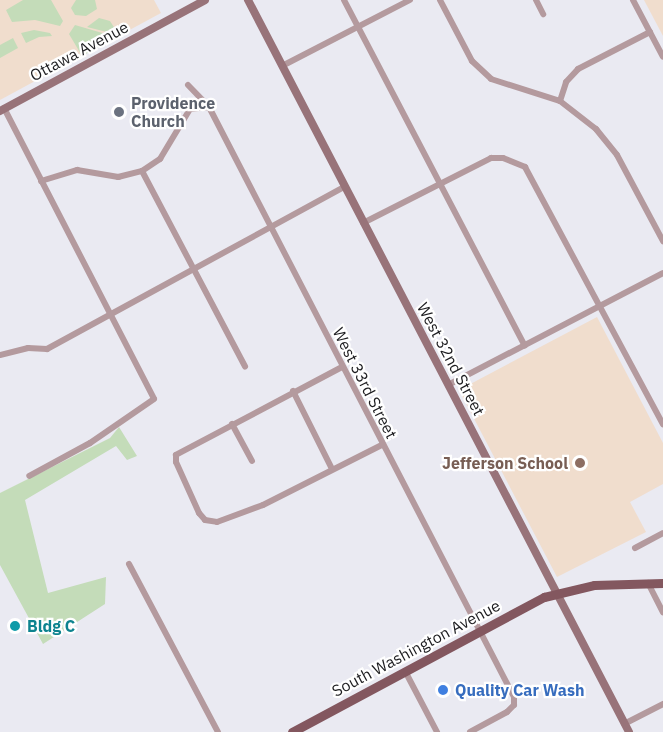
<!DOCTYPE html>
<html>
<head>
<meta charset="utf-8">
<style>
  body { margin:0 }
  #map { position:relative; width:663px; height:732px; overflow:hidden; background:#eaeaf2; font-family:"IBM Plex Sans",sans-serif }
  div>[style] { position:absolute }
  .education>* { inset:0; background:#f0ddcd }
  .green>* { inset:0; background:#c4dcb9 }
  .street>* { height:6px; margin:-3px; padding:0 3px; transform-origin:3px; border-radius:3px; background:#b49a9e }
  .secondary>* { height:8px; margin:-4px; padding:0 4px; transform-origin:4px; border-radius:4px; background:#987379 }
  .primary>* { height:9px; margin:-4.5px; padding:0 4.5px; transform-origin:4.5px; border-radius:4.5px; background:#83575f }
  .dots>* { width:16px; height:16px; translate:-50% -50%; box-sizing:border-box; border:3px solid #fff; border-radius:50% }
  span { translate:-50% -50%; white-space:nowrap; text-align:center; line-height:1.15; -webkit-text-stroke:4.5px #fff; paint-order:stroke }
  .street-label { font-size:16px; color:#1c1c1f }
  .worship-label { font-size:16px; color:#5b616d; font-weight:700 }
  .left { translate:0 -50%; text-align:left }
  .education-label { font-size:16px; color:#785e54; font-weight:700 }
  .right { translate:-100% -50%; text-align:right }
  .culture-label { font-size:16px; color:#0d838f; font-weight:700 }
  .shop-label { font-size:16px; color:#366cbe; font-weight:700 }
</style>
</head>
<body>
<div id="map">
  <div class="education">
    <div style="clip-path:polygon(0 0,154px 0,161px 13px,0 100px)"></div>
    <div style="clip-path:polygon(644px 0,663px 0,663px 36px)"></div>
    <div style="clip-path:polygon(597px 317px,663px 443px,663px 484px,630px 502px,646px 532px,557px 577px,459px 390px)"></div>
  </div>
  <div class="green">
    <div style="clip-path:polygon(23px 0,51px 0,63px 21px,60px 26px,35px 20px,12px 22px,6px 10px)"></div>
    <div style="clip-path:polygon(76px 0,95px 0,97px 9px,86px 16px,75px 15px,71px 8px)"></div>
    <div style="clip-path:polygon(99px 18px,110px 21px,119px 35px,87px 27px)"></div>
    <div style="clip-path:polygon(75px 25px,116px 37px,82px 56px,69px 34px)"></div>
    <div style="clip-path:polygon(34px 30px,50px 33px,52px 36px,39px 37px,26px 43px,21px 33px)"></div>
    <div style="clip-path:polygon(13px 38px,18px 48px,0 58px,0 45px)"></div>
    <div style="clip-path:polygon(119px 427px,137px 456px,127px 460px,116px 446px,25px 500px,48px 593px,106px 577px,105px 604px,43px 644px,0 565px,0 493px,110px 438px)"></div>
  </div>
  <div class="street">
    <div style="left:344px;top:0;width:390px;rotate:62.4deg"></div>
    <div style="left:440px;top:0;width:69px;rotate:62.3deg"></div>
    <div style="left:472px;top:61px;width:26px;rotate:43deg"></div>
    <div style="left:491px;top:79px;width:72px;rotate:17.7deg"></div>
    <div style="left:560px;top:101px;width:46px;rotate:37.9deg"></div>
    <div style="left:596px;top:129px;width:33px;rotate:51deg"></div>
    <div style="left:617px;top:155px;width:98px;rotate:61.9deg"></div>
    <div style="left:536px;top:0;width:16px;rotate:63deg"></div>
    <div style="left:633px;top:0;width:64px;rotate:62.2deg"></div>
    <div style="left:282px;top:66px;width:144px;rotate:-27.3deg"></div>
    <div style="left:188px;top:85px;width:30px;rotate:46deg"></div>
    <div style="left:209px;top:107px;width:664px;rotate:62.66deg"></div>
    <div style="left:514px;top:697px;width:8px;rotate:90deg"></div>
    <div style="left:514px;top:705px;width:10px;rotate:135deg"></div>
    <div style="left:507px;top:712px;width:42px;rotate:151.6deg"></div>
    <div style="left:560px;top:101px;width:20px;rotate:-72deg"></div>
    <div style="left:566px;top:82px;width:18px;rotate:-47deg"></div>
    <div style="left:578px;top:69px;width:81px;rotate:-27.2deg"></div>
    <div style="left:4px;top:108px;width:327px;rotate:62.7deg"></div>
    <div style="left:154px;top:399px;width:78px;rotate:145.5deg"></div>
    <div style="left:90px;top:443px;width:69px;rotate:151.6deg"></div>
    <div style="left:142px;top:171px;width:221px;rotate:62.2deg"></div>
    <div style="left:41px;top:181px;width:38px;rotate:-17deg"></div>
    <div style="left:77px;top:170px;width:42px;rotate:9.7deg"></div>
    <div style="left:118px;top:177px;width:25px;rotate:-14deg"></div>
    <div style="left:142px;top:171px;width:22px;rotate:-34deg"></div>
    <div style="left:160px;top:159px;width:58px;rotate:-59deg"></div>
    <div style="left:190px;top:109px;width:19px;rotate:-6deg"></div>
    <div style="left:363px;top:223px;width:144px;rotate:-26.9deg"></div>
    <div style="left:491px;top:158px;width:12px"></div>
    <div style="left:503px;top:158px;width:24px;rotate:22deg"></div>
    <div style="left:525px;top:167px;width:292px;rotate:61.8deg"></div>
    <div style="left:0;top:355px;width:29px;rotate:-14deg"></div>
    <div style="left:28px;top:348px;width:19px;rotate:3deg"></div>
    <div style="left:47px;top:349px;width:338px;rotate:-28.6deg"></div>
    <div style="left:342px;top:367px;width:188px;rotate:152.1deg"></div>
    <div style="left:176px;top:455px;width:7px;rotate:90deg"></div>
    <div style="left:176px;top:462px;width:56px;rotate:65.7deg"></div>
    <div style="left:199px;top:513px;width:9px;rotate:49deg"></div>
    <div style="left:205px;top:520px;width:12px;rotate:9deg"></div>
    <div style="left:217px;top:522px;width:49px;rotate:-20.3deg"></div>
    <div style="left:263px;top:505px;width:133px;rotate:-26.8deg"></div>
    <div style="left:448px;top:385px;width:242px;rotate:-27.5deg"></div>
    <div style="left:293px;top:391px;width:87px;rotate:63.4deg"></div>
    <div style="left:232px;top:424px;width:42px;rotate:61.6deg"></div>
    <div style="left:635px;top:548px;width:32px;rotate:-28deg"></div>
    <div style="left:129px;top:564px;width:190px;rotate:62.1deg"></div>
    <div style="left:648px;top:583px;width:33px;rotate:63deg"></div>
    <div style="left:405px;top:671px;width:69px;rotate:62.3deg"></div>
    <div style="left:624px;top:724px;width:44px;rotate:-27.1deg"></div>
  </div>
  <div class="secondary">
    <div style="left:248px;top:0;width:825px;rotate:62.5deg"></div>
    <div style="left:0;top:111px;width:233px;rotate:-28.4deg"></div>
  </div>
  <div class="primary">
    <div style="left:292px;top:732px;width:286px;rotate:-28.2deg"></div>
    <div style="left:544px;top:597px;width:51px;rotate:-13.5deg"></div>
    <div style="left:594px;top:585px;width:69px;rotate:-1.7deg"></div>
  </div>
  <div class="dots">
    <div style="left:119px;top:112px;background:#6b7280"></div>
    <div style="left:580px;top:463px;background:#8d6e63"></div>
    <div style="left:15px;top:626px;background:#0f9aa8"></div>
    <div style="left:443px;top:690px;background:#3f7fe0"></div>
  </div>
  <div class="street-label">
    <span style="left:79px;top:51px;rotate:-28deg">Ottawa Avenue</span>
    <span style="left:451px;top:359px;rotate:62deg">West 32nd Street</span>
    <span style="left:365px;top:383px;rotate:63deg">West 33rd Street</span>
    <span style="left:416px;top:648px;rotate:-28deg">South Washington Avenue</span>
  </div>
  <div class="worship-label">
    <span class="left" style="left:131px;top:112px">Providence<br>Church</span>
  </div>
  <div class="education-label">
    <span class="right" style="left:568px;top:463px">Jefferson School</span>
  </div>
  <div class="culture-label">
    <span class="left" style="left:27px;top:626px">Bldg C</span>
  </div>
  <div class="shop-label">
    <span class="left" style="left:455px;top:690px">Quality Car Wash</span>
  </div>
</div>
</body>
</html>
